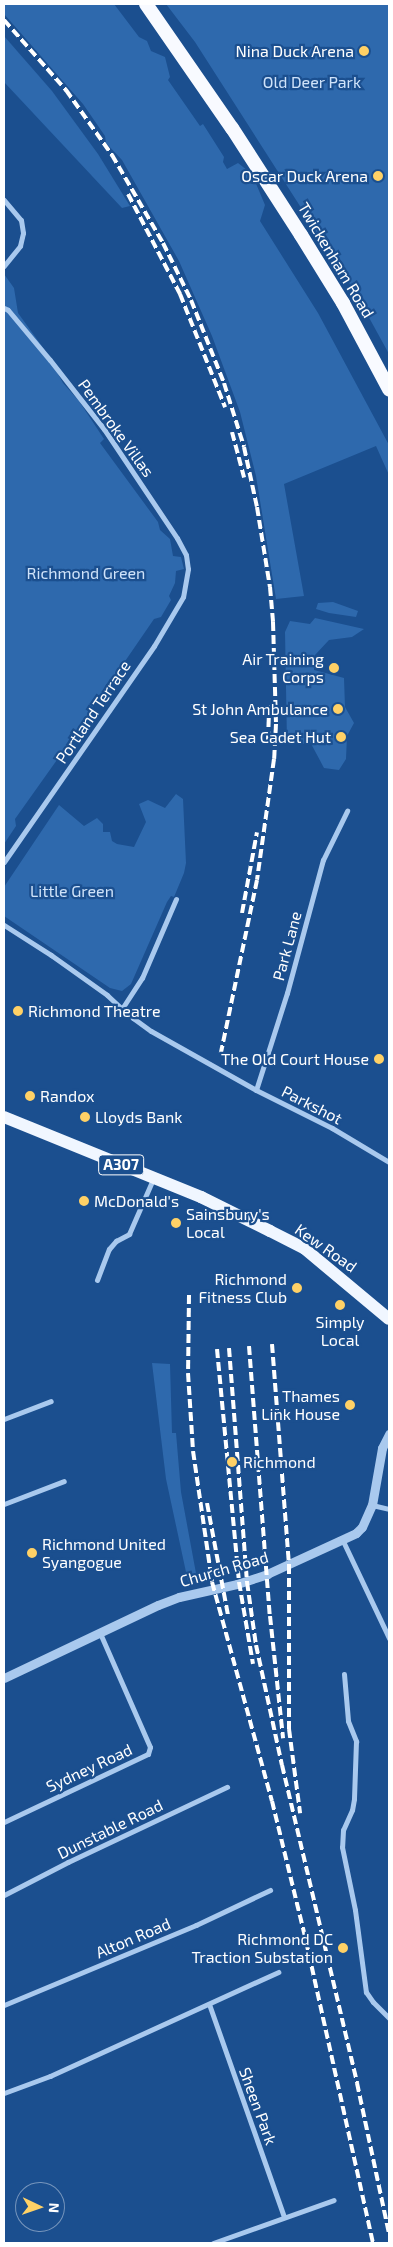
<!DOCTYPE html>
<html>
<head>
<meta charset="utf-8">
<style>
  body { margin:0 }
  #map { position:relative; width:393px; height:2247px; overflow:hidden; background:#1b4f8f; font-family:"Exo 2",sans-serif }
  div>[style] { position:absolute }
  .green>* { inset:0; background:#2e69ad }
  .minor>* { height:5px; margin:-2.5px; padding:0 2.5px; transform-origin:2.5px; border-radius:2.5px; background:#a9c9ee }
  .tertiary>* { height:9px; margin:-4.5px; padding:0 4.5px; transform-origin:4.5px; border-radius:4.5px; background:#a9c9ee }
  .primary>* { height:12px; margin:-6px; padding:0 6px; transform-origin:6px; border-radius:6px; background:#f0f6ff }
  .trunk>* { height:14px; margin:-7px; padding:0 7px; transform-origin:7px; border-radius:7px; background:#f8faff }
  .rail>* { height:4px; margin-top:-2px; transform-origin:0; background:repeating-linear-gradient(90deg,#fff 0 9px,transparent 0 13px) }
  .dots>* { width:14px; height:14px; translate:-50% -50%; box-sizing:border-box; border:2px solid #1b4f8f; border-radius:50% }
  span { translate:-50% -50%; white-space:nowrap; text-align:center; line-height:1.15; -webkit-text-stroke:4.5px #1b4f8f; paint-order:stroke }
  .shield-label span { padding:1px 4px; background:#1b4f8f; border:1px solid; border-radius:4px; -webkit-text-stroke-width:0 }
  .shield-label { font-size:15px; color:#fff; font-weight:700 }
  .poi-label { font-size:16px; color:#fff }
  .right { translate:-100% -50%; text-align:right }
  .left { translate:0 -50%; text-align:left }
  .park-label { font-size:16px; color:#cfe3fa }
  .street-label { font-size:16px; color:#fff }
  .frame { position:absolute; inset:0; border:5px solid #fff; pointer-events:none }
  .north { position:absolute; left:15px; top:2182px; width:50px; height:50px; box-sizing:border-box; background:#1b4f8f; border:1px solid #7695bc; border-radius:50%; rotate:93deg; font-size:14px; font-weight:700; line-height:20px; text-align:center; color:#fff }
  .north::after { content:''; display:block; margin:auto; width:18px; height:22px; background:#ffd166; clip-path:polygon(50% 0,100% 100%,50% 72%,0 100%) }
</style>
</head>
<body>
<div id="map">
  <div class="green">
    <div style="clip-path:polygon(4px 4px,114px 4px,139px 37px,147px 41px,151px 51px,165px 57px,170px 77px,168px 80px,200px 126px,203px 124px,224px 157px,223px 162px,227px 169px,238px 163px,252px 174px,265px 205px,260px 221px,318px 313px,389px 445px,389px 475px,376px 446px,284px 484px,304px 596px,276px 599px,256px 476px,240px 412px,212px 336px,179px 261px,122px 160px,106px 143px,105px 136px,83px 104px,4px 14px)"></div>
    <div style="clip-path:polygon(166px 4px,389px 4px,389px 354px,355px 292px,195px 42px)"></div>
    <div style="clip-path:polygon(4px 36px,52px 91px,98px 154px,130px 206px,122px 208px,4px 82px)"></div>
    <div style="clip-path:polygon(4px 274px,14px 288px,18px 313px,44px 349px,63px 383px,79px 401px,104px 439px,100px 443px,158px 522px,160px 530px,170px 539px,173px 556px,181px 557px,184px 569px,176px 571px,175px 583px,169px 596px,171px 600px,161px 617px,154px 619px,73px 737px,71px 750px,64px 750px,15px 819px,16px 826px,4px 844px)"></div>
    <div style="clip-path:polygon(333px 602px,358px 611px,356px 617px,329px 613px,316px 609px,318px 603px)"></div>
    <div style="clip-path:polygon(315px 618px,364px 629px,352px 637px,329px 640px,315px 655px,314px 670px,344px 678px,345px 707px,354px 723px,347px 736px,346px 759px,339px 770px,324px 768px,308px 738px,304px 744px,287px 743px,285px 632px,290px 621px,310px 624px)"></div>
    <div style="clip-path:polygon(176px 794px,183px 799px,186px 863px,184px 873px,174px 897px,171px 896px,167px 902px,131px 984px,122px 991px,110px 988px,4px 916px,4px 887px,59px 805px,84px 826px,97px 818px,103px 824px,103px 832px,110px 832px,112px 841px,117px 844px,134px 847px,146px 822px,139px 804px,148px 800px,165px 808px)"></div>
    <div style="clip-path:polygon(152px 1363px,170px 1364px,172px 1433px,176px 1433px,181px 1492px,198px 1584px,189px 1586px,166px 1479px)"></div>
  </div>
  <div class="minor">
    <div style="left:4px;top:200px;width:26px;rotate:50deg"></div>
    <div style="left:21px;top:220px;width:13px;rotate:81deg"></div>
    <div style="left:23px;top:233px;width:13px;rotate:103deg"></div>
    <div style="left:20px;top:246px;width:26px;rotate:129deg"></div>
    <div style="left:4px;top:308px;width:4px;rotate:27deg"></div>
    <div style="left:8px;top:310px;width:65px;rotate:50deg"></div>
    <div style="left:50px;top:360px;width:88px;rotate:52deg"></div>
    <div style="left:104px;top:429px;width:131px;rotate:56.2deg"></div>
    <div style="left:177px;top:538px;width:19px;rotate:62deg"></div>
    <div style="left:186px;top:555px;width:14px;rotate:82deg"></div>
    <div style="left:188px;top:569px;width:28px;rotate:100deg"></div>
    <div style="left:183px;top:597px;width:57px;rotate:120.6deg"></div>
    <div style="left:154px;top:646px;width:263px;rotate:124.8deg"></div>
    <div style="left:4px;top:925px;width:56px;rotate:32.6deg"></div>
    <div style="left:51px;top:955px;width:69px;rotate:35.5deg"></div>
    <div style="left:107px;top:995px;width:21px;rotate:43deg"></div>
    <div style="left:122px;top:1009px;width:2px;rotate:-63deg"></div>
    <div style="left:123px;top:1007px;width:15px;rotate:48deg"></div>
    <div style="left:133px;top:1018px;width:22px;rotate:36deg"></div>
    <div style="left:151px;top:1031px;width:120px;rotate:29.3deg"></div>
    <div style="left:256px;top:1090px;width:85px;rotate:26.6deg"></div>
    <div style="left:332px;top:1128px;width:66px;rotate:30.8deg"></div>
    <div style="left:123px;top:1007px;width:35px;rotate:-57deg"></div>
    <div style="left:142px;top:978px;width:86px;rotate:-66.7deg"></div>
    <div style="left:256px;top:1090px;width:102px;rotate:-72.3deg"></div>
    <div style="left:287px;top:993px;width:138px;rotate:-74.9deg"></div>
    <div style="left:323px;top:860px;width:55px;rotate:-63.9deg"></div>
    <div style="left:97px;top:1280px;width:33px;rotate:-69deg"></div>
    <div style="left:109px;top:1249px;width:11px;rotate:-49deg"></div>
    <div style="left:116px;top:1241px;width:15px;rotate:-28deg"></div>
    <div style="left:129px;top:1234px;width:60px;rotate:-66.4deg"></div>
    <div style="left:4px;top:1419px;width:50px;rotate:-21deg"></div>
    <div style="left:4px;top:1504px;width:64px;rotate:-21deg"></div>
    <div style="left:372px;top:1505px;width:17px;rotate:13deg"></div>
    <div style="left:342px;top:1539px;width:110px;rotate:64.6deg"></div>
    <div style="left:344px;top:1674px;width:47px;rotate:85.1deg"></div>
    <div style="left:348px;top:1721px;width:22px;rotate:68deg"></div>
    <div style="left:356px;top:1741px;width:58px;rotate:92deg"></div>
    <div style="left:354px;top:1799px;width:11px;rotate:100deg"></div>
    <div style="left:352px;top:1810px;width:22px;rotate:114deg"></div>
    <div style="left:343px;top:1830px;width:17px;rotate:93deg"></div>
    <div style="left:342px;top:1847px;width:64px;rotate:78.3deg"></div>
    <div style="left:355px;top:1910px;width:83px;rotate:82.4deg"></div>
    <div style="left:366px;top:1992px;width:12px;rotate:55deg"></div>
    <div style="left:373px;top:2002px;width:23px;rotate:45deg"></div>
    <div style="left:4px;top:1822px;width:159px;rotate:-25.3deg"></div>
    <div style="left:148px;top:1754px;width:7px;rotate:-74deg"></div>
    <div style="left:150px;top:1747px;width:124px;rotate:-113.7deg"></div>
    <div style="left:4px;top:1895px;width:72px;rotate:-27.3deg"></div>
    <div style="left:68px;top:1862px;width:176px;rotate:-25.3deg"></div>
    <div style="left:209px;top:2004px;width:226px;rotate:70.6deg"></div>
    <div style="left:4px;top:2005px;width:208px;rotate:-22.6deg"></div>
    <div style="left:196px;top:1925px;width:82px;rotate:-25.3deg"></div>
    <div style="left:4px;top:2093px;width:49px;rotate:-20.3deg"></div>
    <div style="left:50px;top:2076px;width:251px;rotate:-24.5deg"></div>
    <div style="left:213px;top:2243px;width:128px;rotate:-19.6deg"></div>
  </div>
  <div class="tertiary">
    <div style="left:4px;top:1678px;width:170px;rotate:-25.4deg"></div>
    <div style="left:158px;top:1605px;width:22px;rotate:-21deg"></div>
    <div style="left:179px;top:1597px;width:59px;rotate:-12.6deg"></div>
    <div style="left:237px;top:1584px;width:32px;rotate:-18deg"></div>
    <div style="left:267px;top:1574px;width:98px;rotate:-24.7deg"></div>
    <div style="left:356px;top:1533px;width:8px;rotate:-45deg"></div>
    <div style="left:362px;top:1527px;width:24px;rotate:-66deg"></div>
    <div style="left:372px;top:1505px;width:58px;rotate:-80deg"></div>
    <div style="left:382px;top:1448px;width:16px;rotate:-63deg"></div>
  </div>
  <div class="primary">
    <div style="left:4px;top:1117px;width:213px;rotate:22.1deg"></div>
    <div style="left:201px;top:1197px;width:77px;rotate:26.2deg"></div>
    <div style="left:270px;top:1231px;width:39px;rotate:27deg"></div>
    <div style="left:305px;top:1249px;width:109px;rotate:39.8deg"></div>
  </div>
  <div class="trunk">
    <div style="left:146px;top:4px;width:151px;rotate:55.3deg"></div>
    <div style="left:232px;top:128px;width:127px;rotate:57.2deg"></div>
    <div style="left:301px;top:235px;width:80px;rotate:58.3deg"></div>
    <div style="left:343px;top:303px;width:98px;rotate:61.9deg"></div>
  </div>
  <div class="rail">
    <div style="left:4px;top:20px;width:94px;rotate:48.5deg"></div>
    <div style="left:66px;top:90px;width:80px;rotate:54.7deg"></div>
    <div style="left:112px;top:155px;width:102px;rotate:59.9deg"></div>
    <div style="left:163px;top:243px;width:64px;rotate:63.8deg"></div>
    <div style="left:191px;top:300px;width:89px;rotate:68.3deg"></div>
    <div style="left:224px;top:383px;width:67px;rotate:72.6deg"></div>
    <div style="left:244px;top:447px;width:61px;rotate:77.8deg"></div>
    <div style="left:257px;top:507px;width:81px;rotate:80.8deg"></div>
    <div style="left:270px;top:587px;width:35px;rotate:85deg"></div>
    <div style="left:273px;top:622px;width:102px;rotate:88.3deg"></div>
    <div style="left:276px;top:724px;width:35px;rotate:93deg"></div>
    <div style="left:274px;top:759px;width:122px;rotate:98deg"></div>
    <div style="left:257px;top:880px;width:177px;rotate:101.8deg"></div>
    <div style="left:128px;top:194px;width:113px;rotate:62.5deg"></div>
    <div style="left:180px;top:294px;width:122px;rotate:68.3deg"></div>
    <div style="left:232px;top:432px;width:47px;rotate:75.1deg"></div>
    <div style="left:268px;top:740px;width:35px;rotate:-88deg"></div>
    <div style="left:242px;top:913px;width:82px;rotate:-79.5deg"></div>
    <div style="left:189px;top:1295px;width:78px;rotate:90.7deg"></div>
    <div style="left:188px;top:1373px;width:78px;rotate:86.3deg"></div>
    <div style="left:193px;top:1451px;width:132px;rotate:81.7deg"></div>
    <div style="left:212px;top:1582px;width:227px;rotate:74.7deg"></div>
    <div style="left:272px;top:1801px;width:144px;rotate:76.3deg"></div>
    <div style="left:306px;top:1941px;width:309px;rotate:77.5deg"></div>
    <div style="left:272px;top:1344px;width:222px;rotate:85.6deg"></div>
    <div style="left:289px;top:1565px;width:164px;rotate:90deg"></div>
    <div style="left:289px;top:1729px;width:85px;rotate:82.5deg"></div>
    <div style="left:249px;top:1346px;width:271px;rotate:85.6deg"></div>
    <div style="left:270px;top:1616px;width:123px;rotate:83.9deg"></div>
    <div style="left:229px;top:1348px;width:235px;rotate:85.6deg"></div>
    <div style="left:247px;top:1582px;width:64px;rotate:81.9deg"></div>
    <div style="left:256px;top:1645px;width:123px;rotate:77.8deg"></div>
    <div style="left:282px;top:1765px;width:327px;rotate:76.7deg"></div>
    <div style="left:357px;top:2083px;width:153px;rotate:78deg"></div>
    <div style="left:217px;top:1349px;width:234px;rotate:84.6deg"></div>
    <div style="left:239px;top:1582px;width:83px;rotate:80.3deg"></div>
    <div style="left:207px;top:1503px;width:114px;rotate:79.4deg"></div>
  </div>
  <div class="dots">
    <div style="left:364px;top:51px;background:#ffd166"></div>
    <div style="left:378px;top:176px;background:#ffd166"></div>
    <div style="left:334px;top:668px;background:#ffd166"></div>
    <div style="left:338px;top:709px;background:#ffd166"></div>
    <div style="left:341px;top:737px;background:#ffd166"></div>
    <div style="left:18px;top:1011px;background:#ffd166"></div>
    <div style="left:379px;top:1059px;background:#ffd166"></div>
    <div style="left:30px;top:1096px;background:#ffd166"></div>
    <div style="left:85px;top:1117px;background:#ffd166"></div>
    <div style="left:84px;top:1201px;background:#ffd166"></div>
    <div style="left:176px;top:1223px;background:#ffd166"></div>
    <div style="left:297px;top:1288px;background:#ffd166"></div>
    <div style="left:340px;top:1305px;background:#ffd166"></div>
    <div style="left:350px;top:1405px;background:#ffd166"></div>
    <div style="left:232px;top:1462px;background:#ffd166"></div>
    <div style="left:32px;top:1553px;background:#ffd166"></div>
    <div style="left:343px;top:1948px;background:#ffd166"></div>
  </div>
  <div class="shield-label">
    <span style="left:121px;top:1165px">A307</span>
  </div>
  <div class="poi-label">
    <span class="right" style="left:354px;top:51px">Nina Duck Arena</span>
    <span class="right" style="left:368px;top:176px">Oscar Duck Arena</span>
    <span class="right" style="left:324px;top:668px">Air Training<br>Corps</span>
    <span class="right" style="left:328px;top:709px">St John Ambulance</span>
    <span class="right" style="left:331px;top:737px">Sea Cadet Hut</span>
    <span class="left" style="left:28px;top:1011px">Richmond Theatre</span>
    <span class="right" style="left:369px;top:1059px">The Old Court House</span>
    <span class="left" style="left:40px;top:1096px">Randox</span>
    <span class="left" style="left:95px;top:1117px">Lloyds Bank</span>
    <span class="left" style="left:94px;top:1201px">McDonald's</span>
    <span class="left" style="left:186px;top:1223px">Sainsbury's<br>Local</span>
    <span class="right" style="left:287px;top:1288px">Richmond<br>Fitness Club</span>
    <span style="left:340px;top:1331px">Simply<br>Local</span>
    <span class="right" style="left:340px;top:1405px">Thames<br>Link House</span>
    <span class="left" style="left:243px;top:1462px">Richmond</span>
    <span class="left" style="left:42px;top:1553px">Richmond United<br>Syangogue</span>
    <span class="right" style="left:333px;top:1948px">Richmond DC<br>Traction Substation</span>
  </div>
  <div class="park-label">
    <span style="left:312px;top:82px">Old Deer Park</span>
    <span style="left:86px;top:573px">Richmond Green</span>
    <span style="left:72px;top:891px">Little Green</span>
  </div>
  <div class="street-label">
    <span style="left:336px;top:260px;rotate:59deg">Twickenham Road</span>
    <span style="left:116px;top:428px;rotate:54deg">Pembroke Villas</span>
    <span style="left:93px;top:712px;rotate:-56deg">Portland Terrace</span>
    <span style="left:287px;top:946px;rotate:-75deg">Park Lane</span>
    <span style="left:312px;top:1105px;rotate:27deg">Parkshot</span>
    <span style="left:326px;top:1248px;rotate:35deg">Kew Road</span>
    <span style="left:224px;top:1569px;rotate:-16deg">Church Road</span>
    <span style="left:89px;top:1768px;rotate:-25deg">Sydney Road</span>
    <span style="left:110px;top:1829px;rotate:-26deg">Dunstable Road</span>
    <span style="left:133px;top:1938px;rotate:-23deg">Alton Road</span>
    <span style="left:258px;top:2106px;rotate:70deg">Sheen Park</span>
  </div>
  <div class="frame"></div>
  <div class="north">N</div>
</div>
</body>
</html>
